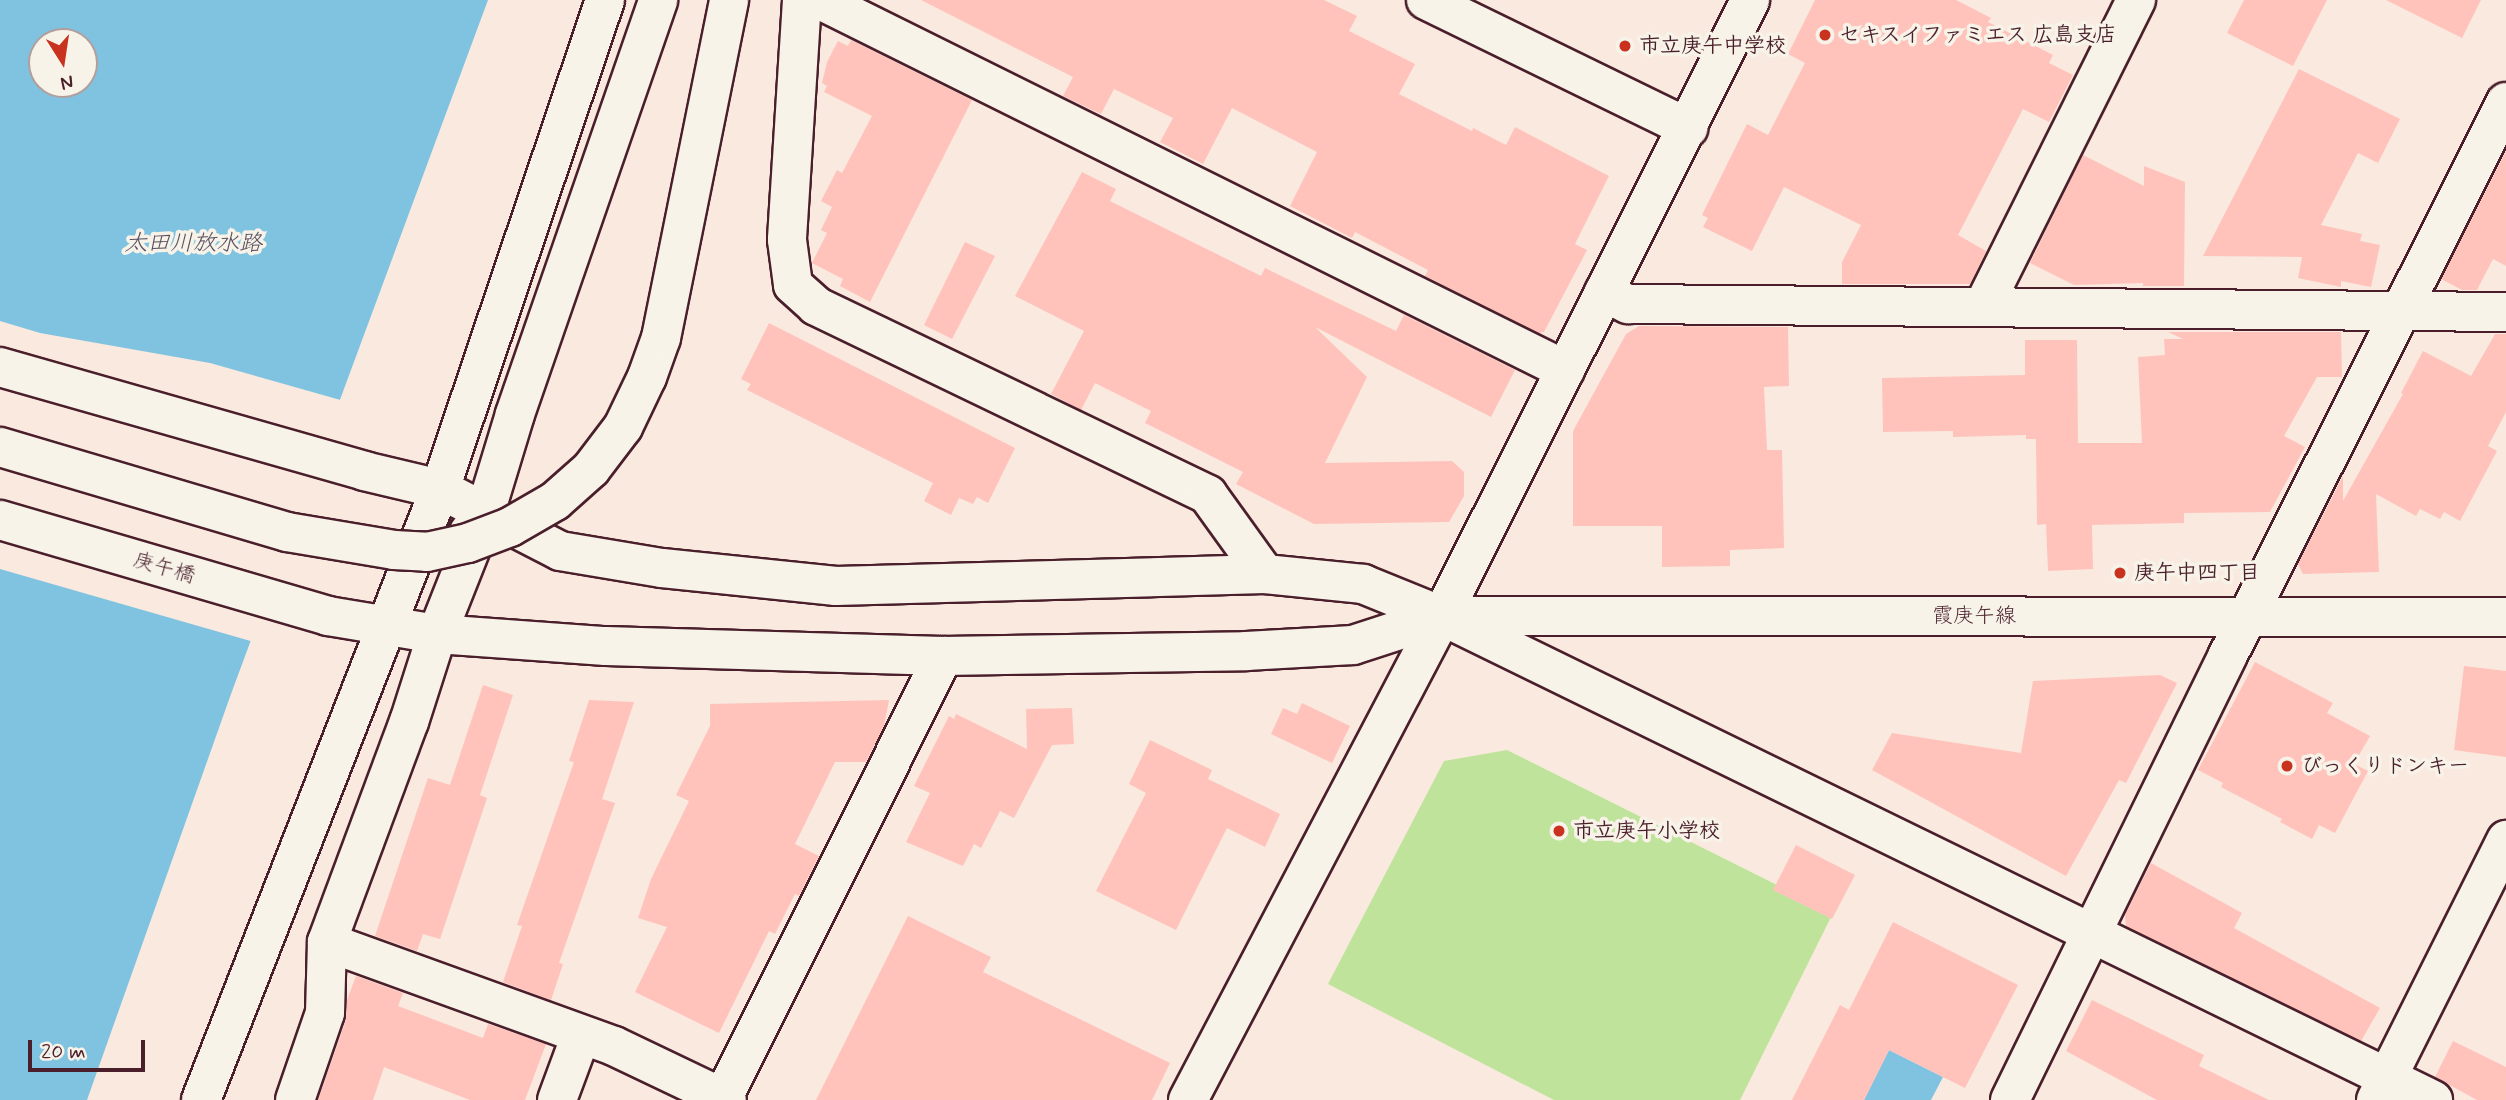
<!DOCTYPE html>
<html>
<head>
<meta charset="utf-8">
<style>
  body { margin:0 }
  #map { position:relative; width:2506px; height:1100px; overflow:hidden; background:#f9e9df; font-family:Mynerve,"Klee One",sans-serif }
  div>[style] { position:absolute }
  .green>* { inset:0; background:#c0e39c }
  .water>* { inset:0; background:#80c3e1 }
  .pier>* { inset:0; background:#f9e9df }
  .building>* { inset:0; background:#ffc3bb }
  .roads { filter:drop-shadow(2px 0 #4a1f2b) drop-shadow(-2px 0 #4a1f2b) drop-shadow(0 2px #4a1f2b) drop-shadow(0 -2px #4a1f2b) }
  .street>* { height:38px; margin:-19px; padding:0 19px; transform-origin:19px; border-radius:19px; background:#f7f3e8 }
  .secondary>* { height:38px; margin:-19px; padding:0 19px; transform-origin:19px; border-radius:19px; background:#f7f3e8 }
  .bridges { filter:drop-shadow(2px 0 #4a1f2b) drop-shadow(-2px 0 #4a1f2b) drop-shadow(0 2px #4a1f2b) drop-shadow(0 -2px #4a1f2b) }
  .street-bridge>* { height:38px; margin:-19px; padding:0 19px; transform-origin:19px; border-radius:19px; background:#f7f3e8 }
  .dots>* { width:19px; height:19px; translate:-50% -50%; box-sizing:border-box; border:4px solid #f7f3e8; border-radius:50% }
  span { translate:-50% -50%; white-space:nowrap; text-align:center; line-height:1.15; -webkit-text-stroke:7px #f7f3e8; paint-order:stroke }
  .poi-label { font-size:21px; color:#4a1f2b; font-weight:700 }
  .left { translate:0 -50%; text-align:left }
  .street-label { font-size:21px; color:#4a1f2b }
  .water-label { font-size:23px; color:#5a5062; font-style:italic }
  .north { position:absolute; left:28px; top:28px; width:70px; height:70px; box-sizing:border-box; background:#f7f3e8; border:2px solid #b29e9c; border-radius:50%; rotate:168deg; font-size:19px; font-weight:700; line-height:28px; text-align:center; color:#4a1f2b }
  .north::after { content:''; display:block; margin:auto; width:24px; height:32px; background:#c8321e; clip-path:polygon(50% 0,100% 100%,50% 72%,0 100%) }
  .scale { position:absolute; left:28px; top:1040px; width:117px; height:32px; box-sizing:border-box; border:4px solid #4a1f2b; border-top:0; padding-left:9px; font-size:21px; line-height:24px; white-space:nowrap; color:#4a1f2b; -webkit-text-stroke:5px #f7f3e8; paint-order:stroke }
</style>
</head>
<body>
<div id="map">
  <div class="green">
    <div style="clip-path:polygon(1507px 750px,1833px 913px,1740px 1100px,1554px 1100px,1328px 984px,1444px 761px)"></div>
  </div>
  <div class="water">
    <div style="clip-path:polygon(evenodd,0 0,488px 0,231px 694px,87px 1100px,0 1100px,0 0,42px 42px,84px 42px,84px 84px,42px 84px,42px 42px)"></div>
    <div style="clip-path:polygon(1889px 1050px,1943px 1077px,1931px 1100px,1864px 1100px)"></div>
  </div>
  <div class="pier">
    <div style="clip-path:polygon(0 321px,40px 333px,210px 363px,344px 401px,254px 642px,0 569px)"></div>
  </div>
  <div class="building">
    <div style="clip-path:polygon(921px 0,1324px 0,1357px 16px,1349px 31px,1415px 64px,1399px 94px,1472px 131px,1473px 128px,1506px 145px,1515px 127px,1609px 176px,1575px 244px,1587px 250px,1544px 332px,1539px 333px,1425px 276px,1428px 270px,1355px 232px,1352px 238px,1290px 206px,1317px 152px,1232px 108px,1203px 164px,1160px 142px,1173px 118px,1114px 89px,1101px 114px,1063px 96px,1073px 77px)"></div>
    <div style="clip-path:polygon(1815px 0,1956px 0,1991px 18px,1988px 22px,2053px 55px,2049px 63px,2073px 75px,2049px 122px,2023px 109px,1958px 235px,1986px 251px,1970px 284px,1842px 284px,1842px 262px,1861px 225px,1784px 187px,1752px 251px,1703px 227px,1708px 218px,1702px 215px,1747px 124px,1768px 135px,1805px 63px,1788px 54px)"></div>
    <div style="clip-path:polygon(2244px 0,2327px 0,2293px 66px,2227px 33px)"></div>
    <div style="clip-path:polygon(2386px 0,2481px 0,2462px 38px)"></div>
    <div style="clip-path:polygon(851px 40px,972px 100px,870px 302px,840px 286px,843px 279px,812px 263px,827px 233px,821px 230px,832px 207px,821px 201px,837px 170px,842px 173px,872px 116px,824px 92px,827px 86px,822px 83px,827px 62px,838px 41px,848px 46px)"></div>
    <div style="clip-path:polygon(2299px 69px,2400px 119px,2378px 163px,2358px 153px,2321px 225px,2362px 234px,2360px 241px,2380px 245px,2371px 287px,2341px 281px,2341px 287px,2298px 278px,2302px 257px,2203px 256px)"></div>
    <div style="clip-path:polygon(2506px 151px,2506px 266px,2493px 259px,2477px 290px,2462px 290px,2441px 279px)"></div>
    <div style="clip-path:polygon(2083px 155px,2144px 186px,2144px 166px,2185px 182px,2184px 286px,2143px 286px,2143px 283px,2074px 285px,2030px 263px)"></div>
    <div style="clip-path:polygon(1082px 172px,1116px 189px,1110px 201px,1261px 276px,1265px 268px,1396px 331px,1404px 315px,1515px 370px,1491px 417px,1315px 327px,1367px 377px,1325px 463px,1452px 461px,1464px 472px,1464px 496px,1449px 522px,1314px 524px,1236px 484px,1243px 472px,1145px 423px,1151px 411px,1095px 383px,1081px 410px,1051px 394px,1084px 331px,1015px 296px)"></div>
    <div style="clip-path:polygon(965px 242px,995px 256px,952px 339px,924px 325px)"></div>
    <div style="clip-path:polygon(769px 323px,1015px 448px,988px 503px,977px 497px,973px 504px,959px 498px,951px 515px,924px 501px,933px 483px,747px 390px,751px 384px,741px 379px)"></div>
    <div style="clip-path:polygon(1639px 326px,1788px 327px,1789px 386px,1764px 387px,1767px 450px,1782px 450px,1784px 548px,1730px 550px,1730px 566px,1662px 567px,1662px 526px,1573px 526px,1573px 431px,1626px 334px)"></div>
    <div style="clip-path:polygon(2168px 332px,2341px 332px,2342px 377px,2317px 377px,2284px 436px,2305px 447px,2270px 512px,2184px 513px,2184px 523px,2092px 525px,2093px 569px,2048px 571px,2046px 524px,2037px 525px,2036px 439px,2026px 439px,2026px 435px,1953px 437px,1953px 431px,1883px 432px,1882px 378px,2025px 375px,2025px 340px,2077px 340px,2078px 443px,2142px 443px,2138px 357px,2165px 355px,2164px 339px,2183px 339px)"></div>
    <div style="clip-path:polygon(2495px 334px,2506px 334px,2506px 412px,2488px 446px,2497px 451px,2460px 521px,2444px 512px,2440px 519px,2420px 509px,2416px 516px,2376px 494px,2379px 572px,2303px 574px,2298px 564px,2343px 476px,2343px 501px,2403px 394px,2401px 393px,2423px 351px,2471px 376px)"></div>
    <div style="clip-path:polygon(2255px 662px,2333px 703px,2327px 713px,2370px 736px,2354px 764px,2368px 771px,2335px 833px,2319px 825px,2312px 839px,2280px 822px,2282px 819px,2221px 787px,2223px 783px,2198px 770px)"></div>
    <div style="clip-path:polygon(2464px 666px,2506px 671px,2506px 757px,2454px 750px)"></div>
    <div style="clip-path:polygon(2160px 675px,2177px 683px,2126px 783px,2119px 780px,2066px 876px,1872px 770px,1892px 733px,2021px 753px,2033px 681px)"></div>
    <div style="clip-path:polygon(483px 685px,513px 695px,480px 795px,487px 798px,440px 939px,423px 934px,417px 951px,375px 936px,428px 778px,450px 785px)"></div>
    <div style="clip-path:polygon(589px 700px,634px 702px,602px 799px,615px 803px,559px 963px,563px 964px,551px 1000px,503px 982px,522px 926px,517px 925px,574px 762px,569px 761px)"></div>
    <div style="clip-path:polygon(889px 700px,884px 726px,866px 762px,835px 762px,795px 844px,819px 856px,799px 896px,795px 894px,775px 934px,769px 931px,719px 1033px,635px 992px,667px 927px,638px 918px,651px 879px,689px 801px,676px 795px,710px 726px,710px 704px)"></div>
    <div style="clip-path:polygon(1302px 703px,1350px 726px,1332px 763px,1271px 734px,1283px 708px,1297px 714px)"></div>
    <div style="clip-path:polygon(1072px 708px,1074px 744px,1052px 745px,1014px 818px,1000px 811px,981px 848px,974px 844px,963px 866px,906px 842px,930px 793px,914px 786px,949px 716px,954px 719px,956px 714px,1027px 749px,1026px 709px)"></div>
    <div style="clip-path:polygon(1150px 740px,1212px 770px,1208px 779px,1280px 814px,1265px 847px,1227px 828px,1176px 930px,1096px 891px,1146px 793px,1129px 784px)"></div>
    <div style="clip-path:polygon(1796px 845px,1855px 875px,1832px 919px,1773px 890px)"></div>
    <div style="clip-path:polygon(2151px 863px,2242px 913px,2234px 928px,2380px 1008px,2361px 1041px,2126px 926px,2125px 915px)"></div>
    <div style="clip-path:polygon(908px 916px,991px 957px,983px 972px,1170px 1063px,1152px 1100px,816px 1100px)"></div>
    <div style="clip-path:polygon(1893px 922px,2018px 985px,1965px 1088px,1889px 1050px,1864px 1100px,1792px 1100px,1840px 1005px,1849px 1010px)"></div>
    <div style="clip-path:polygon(356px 976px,403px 993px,398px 1006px,483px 1038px,488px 1024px,546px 1044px,525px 1100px,470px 1100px,384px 1067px,373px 1100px,318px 1100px,346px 1020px,347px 1000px)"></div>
    <div style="clip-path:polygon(2092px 1000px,2204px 1055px,2199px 1066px,2269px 1100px,2157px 1100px,2066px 1051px)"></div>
    <div style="clip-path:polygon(2453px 1041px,2506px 1067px,2506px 1100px,2477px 1100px,2435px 1077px)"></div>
  </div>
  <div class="roads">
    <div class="street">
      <div style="left:802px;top:0;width:240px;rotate:93.6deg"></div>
      <div style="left:787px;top:240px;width:45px;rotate:82.4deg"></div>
      <div style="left:793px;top:285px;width:31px;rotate:42deg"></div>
      <div style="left:816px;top:306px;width:435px;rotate:25.7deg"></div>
      <div style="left:1208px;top:495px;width:97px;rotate:54.2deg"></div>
      <div style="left:820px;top:0;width:832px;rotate:26.41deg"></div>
      <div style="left:1426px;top:0;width:292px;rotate:26deg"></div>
      <div style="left:1604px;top:292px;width:27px;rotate:27deg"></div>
      <div style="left:1628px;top:304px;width:878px;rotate:0.52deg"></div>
      <div style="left:1984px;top:305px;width:341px;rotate:-63.5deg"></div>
      <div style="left:327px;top:942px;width:235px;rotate:-69.6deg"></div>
      <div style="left:409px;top:722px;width:92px;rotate:-72.3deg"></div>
      <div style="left:437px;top:634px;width:128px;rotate:-68.4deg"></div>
      <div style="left:723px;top:1098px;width:494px;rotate:-63.5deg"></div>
      <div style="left:295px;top:1100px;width:92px;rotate:-71deg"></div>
      <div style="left:325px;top:1013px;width:71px;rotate:-88.4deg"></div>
      <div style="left:327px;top:942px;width:305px;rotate:19.9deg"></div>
      <div style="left:614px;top:1046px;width:125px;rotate:25.5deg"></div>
      <div style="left:557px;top:1100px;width:69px;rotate:-69.7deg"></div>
      <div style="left:1188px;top:1100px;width:547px;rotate:-62.31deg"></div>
      <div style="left:1442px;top:616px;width:1103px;rotate:26.03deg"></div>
      <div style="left:2010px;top:1100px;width:496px;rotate:-63.9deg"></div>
      <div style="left:2228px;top:655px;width:619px;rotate:-63.31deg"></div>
      <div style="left:2376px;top:1100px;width:291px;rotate:-63.4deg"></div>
    </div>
    <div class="secondary">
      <div style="left:0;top:367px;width:379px;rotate:15.9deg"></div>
      <div style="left:364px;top:471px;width:78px;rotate:13.3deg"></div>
      <div style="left:440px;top:489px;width:135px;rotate:27.3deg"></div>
      <div style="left:560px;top:551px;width:103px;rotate:9.5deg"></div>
      <div style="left:662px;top:568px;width:175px;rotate:5.9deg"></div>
      <div style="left:836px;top:586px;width:429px;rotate:-1.6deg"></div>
      <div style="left:1265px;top:574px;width:99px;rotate:5.8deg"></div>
      <div style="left:1363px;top:584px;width:85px;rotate:22.1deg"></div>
      <div style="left:0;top:520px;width:342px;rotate:16.3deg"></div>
      <div style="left:328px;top:616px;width:110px;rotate:9.4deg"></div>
      <div style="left:437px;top:634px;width:169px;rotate:4.1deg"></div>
      <div style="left:606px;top:646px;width:337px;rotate:1.7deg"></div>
      <div style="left:943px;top:656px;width:303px;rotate:-0.9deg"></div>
      <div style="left:1246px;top:651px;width:107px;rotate:-3.2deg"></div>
      <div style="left:1353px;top:645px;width:94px;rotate:-18deg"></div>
      <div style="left:1442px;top:616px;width:1064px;rotate:0.05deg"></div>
      <div style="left:469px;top:532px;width:25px;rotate:-50deg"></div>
      <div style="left:485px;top:513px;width:103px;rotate:-73.1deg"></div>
      <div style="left:515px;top:414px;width:438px;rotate:-70.9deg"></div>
      <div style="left:1442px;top:616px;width:689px;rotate:-63.43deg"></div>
      <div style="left:201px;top:1100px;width:656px;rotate:-68.64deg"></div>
      <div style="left:440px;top:489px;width:516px;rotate:-71.35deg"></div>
    </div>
  </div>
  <div class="bridges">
    <div class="street-bridge">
      <div style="left:0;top:447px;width:299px;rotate:16.5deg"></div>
      <div style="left:287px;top:532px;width:109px;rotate:9.5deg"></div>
      <div style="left:394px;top:550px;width:33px;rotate:3deg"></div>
      <div style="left:427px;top:552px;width:42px;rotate:-12.4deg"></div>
      <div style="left:468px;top:543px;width:45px;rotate:-20.9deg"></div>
      <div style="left:510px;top:527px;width:52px;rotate:-30deg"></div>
      <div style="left:555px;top:501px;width:48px;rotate:-41.6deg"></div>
      <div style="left:591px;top:469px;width:53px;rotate:-52.7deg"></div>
      <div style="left:623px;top:427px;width:55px;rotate:-64.4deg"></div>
      <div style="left:647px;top:377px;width:41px;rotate:-70.3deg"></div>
      <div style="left:661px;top:338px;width:345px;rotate:-78.6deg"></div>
    </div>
  </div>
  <div class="dots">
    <div style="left:1825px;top:35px;background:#c8321e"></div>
    <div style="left:1625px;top:46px;background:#c8321e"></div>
    <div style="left:2120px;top:573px;background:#c8321e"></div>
    <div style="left:2287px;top:766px;background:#c8321e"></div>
    <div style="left:1559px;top:831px;background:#c8321e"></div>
  </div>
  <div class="poi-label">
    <span class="left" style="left:1839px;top:35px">セキスイファミエス 広島支店</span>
    <span class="left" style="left:1639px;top:46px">市立庚午中学校</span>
    <span class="left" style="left:2134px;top:573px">庚午中四丁目</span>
    <span class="left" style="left:2301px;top:766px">びっくりドンキー</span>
    <span class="left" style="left:1573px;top:831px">市立庚午小学校</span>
  </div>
  <div class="street-label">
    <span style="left:164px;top:568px;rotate:16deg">庚午橋</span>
    <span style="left:1974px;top:616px">霞庚午線</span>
  </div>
  <div class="water-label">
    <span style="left:193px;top:244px">太田川放水路</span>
  </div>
  <div class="north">N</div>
  <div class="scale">20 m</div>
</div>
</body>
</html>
